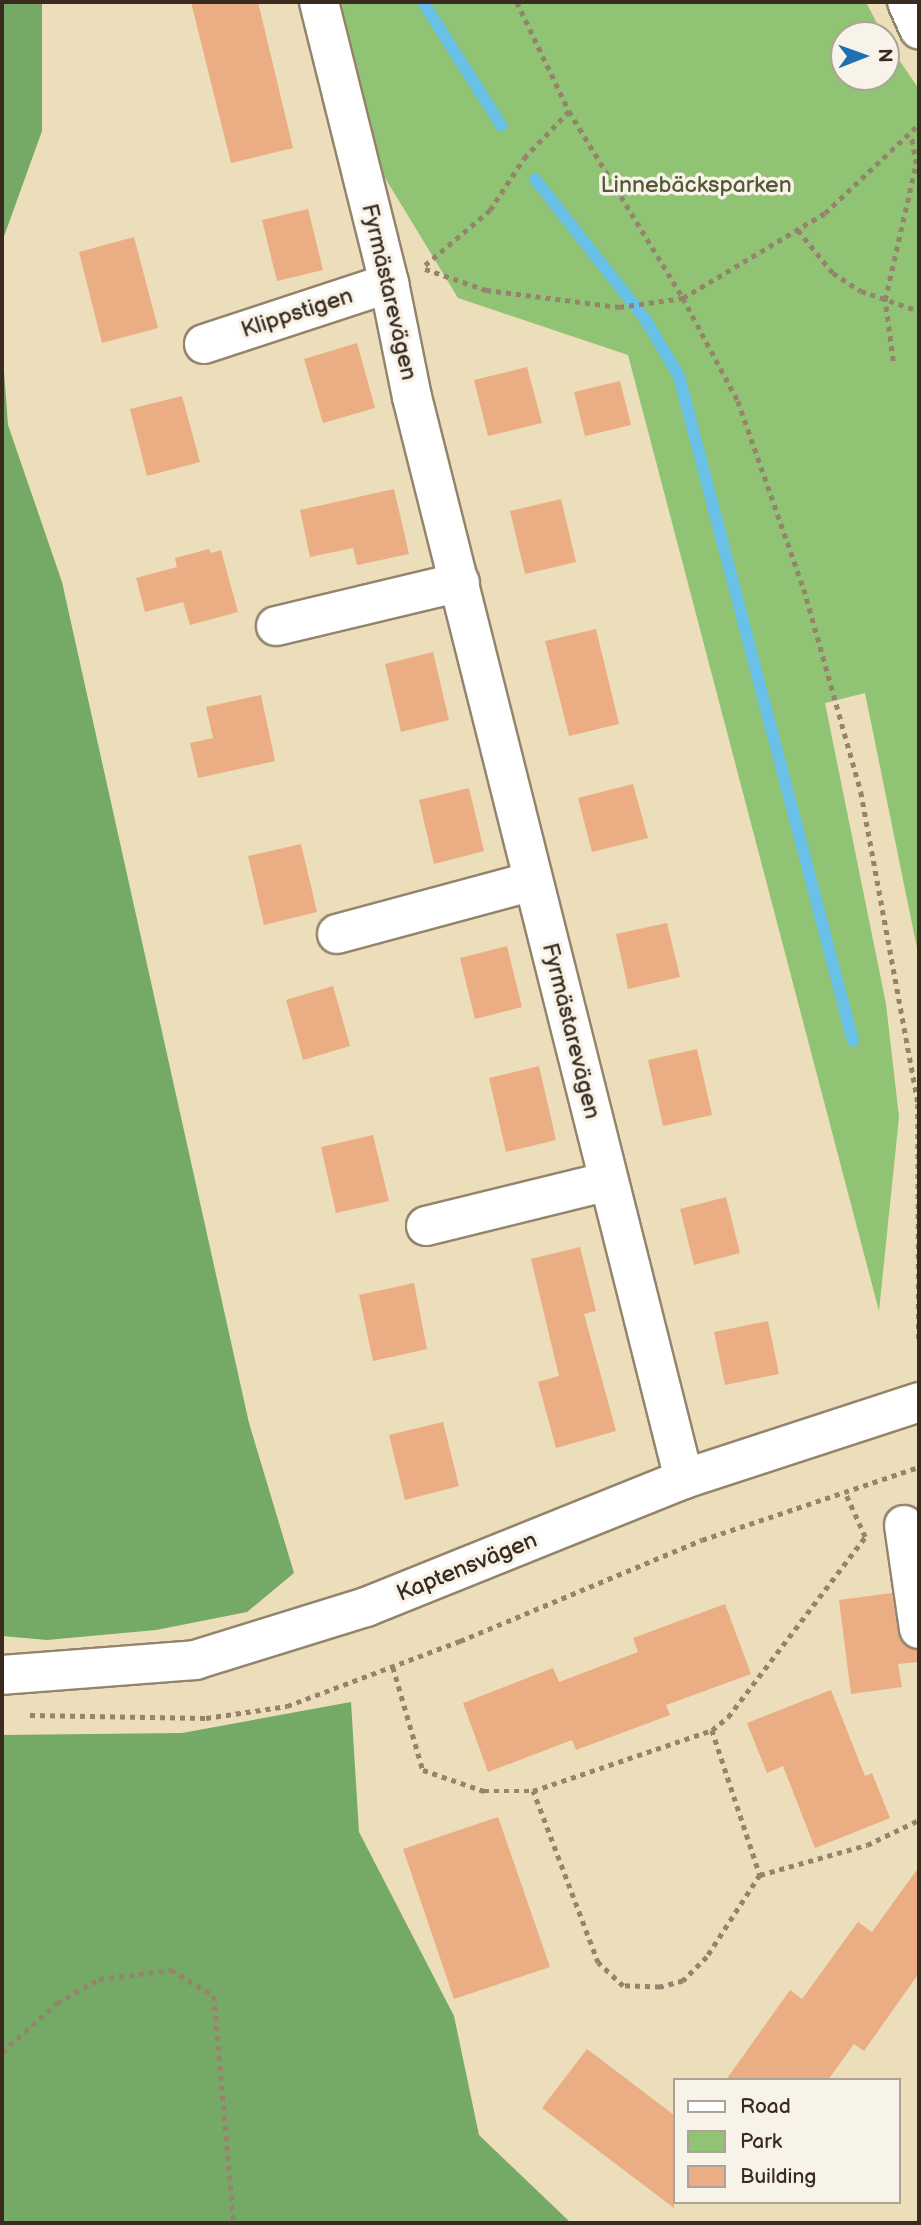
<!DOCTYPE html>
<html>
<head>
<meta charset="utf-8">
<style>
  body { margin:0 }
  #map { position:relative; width:921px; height:2225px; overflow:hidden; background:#ecdebb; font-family:"Balsamiq Sans",sans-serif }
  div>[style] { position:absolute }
  .green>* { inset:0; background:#91c374 }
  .forest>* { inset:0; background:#74a966 }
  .stream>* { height:12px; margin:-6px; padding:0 6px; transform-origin:6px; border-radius:6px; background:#6ac1e7 }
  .building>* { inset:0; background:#eaad84 }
  .path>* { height:4.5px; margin-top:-2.25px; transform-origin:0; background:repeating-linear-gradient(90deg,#94846c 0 5px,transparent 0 10px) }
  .roads { filter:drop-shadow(2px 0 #94846c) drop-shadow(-2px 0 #94846c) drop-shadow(0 2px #94846c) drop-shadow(0 -2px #94846c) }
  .street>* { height:38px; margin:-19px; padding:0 19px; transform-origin:19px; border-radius:19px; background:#fff }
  span { translate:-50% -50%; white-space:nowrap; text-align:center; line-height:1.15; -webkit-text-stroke:7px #f7f3e8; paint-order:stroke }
  .park-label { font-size:23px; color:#555838 }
  .street-label { font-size:23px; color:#3b2a1e }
  .frame { position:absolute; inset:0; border:4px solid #3b2a1e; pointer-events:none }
  .legend { position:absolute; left:673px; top:2078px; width:228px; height:126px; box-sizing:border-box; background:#f7f3e8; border:2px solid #aca397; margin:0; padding:9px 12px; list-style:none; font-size:21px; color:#3b2a1e }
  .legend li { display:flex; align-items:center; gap:14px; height:35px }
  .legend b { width:35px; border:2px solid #aca397 }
  .north { position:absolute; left:830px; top:21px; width:70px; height:70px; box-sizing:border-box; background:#f7f3e8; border:2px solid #aca397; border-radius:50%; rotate:89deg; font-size:19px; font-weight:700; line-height:28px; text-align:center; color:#3b2a1e }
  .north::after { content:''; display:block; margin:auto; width:24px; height:32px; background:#1f6fb2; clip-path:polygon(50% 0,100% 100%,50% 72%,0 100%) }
</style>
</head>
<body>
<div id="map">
  <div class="green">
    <div style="clip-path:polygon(337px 2px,858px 2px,867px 4px,883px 35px,844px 35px,844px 77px,886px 77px,886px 41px,919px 89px,919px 958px,865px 693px,825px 703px,886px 1004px,899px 1117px,879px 1311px,628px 355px,458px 298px,379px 168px)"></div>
  </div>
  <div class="forest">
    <div style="clip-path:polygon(2px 2px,42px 2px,42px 131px,2px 242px)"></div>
    <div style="clip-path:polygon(2px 345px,8px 425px,62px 582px,249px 1423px,294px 1573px,247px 1612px,156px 1630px,47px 1640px,2px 1636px)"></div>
    <div style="clip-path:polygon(351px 1702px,359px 1832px,454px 2016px,479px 2135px,571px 2223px,2px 2223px,2px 1735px,182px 1733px)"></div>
  </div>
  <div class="stream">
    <div style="left:423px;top:2px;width:146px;rotate:57.6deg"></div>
    <div style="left:535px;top:179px;width:178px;rotate:51.8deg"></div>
    <div style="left:645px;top:319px;width:66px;rotate:59.2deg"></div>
    <div style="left:679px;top:376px;width:687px;rotate:75.34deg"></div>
  </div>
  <div class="building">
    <div style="clip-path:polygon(191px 2px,258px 2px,293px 148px,231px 163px)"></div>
    <div style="clip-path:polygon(308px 209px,323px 270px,277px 281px,262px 220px)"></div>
    <div style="clip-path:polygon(134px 237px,158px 328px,102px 343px,79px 252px)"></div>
    <div style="clip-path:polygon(357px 343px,375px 408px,323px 423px,304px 359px)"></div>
    <div style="clip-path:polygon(527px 367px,542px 423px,488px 436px,474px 380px)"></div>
    <div style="clip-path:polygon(620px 381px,631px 425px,585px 436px,574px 392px)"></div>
    <div style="clip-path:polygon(182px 396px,200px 462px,147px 476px,130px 409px)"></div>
    <div style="clip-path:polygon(394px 489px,409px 554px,357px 565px,353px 548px,310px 557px,300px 510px)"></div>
    <div style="clip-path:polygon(561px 499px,576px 562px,525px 574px,510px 511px)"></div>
    <div style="clip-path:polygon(209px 549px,211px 553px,221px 550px,238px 612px,190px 625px,183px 602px,145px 612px,136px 578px,177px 567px,175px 558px)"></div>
    <div style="clip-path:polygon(596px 629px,619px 724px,569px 736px,545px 641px)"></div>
    <div style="clip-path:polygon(433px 652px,449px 720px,401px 732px,385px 664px)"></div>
    <div style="clip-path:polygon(261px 695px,275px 761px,198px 778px,190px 743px,213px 738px,206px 707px)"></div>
    <div style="clip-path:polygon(633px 784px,648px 838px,592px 852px,578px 798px)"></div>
    <div style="clip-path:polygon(469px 788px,484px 851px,434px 864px,419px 800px)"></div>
    <div style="clip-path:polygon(301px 844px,317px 912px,264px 925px,248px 856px)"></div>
    <div style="clip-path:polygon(667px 923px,680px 977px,628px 989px,616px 934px)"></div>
    <div style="clip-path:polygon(507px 946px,522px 1007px,475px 1019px,460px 958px)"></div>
    <div style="clip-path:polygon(333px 986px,350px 1046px,303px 1060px,286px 1000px)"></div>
    <div style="clip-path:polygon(697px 1049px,712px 1115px,663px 1126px,648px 1060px)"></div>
    <div style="clip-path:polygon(539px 1066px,556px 1140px,506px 1152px,489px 1078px)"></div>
    <div style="clip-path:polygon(373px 1135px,389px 1201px,336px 1213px,321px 1147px)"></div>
    <div style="clip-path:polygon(726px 1197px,740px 1253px,694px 1265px,680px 1209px)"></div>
    <div style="clip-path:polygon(580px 1247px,596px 1311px,584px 1314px,616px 1431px,556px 1448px,538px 1382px,559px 1376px,531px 1259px)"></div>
    <div style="clip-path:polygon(414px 1283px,427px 1349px,373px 1361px,359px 1295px)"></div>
    <div style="clip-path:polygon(768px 1321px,779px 1374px,725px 1385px,714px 1332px)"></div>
    <div style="clip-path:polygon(443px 1422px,459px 1486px,405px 1500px,389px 1435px)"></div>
    <div style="clip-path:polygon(892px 1593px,898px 1633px,902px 1643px,919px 1650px,919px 1662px,898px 1664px,902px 1687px,851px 1694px,839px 1600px)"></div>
    <div style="clip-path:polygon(725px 1604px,751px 1674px,666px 1705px,670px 1715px,576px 1750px,572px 1740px,488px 1772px,463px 1703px,553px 1668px,559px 1682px,638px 1652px,633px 1638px)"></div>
    <div style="clip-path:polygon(831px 1690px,865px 1776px,872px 1773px,890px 1818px,815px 1848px,783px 1766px,767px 1773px,747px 1723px)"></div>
    <div style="clip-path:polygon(498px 1817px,550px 1967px,454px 1999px,403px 1849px)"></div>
    <div style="clip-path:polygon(919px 1867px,919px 1973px,864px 2051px,854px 2044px,828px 2080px,726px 2080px,790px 1990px,802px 1999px,858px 1922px,872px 1932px)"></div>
    <div style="clip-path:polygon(587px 2049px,674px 2115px,674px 2208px,542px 2108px)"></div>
  </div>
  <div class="path">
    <div style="left:517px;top:2px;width:121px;rotate:64.5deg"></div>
    <div style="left:569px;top:111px;width:219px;rotate:58.6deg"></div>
    <div style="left:683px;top:298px;width:117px;rotate:61.9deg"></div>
    <div style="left:738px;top:401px;width:199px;rotate:70.7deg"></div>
    <div style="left:804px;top:589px;width:211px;rotate:74.3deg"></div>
    <div style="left:861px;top:792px;width:317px;rotate:79.6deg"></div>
    <div style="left:918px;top:1104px;width:238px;rotate:89.8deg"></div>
    <div style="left:798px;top:230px;width:55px;rotate:50.9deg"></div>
    <div style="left:833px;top:273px;width:33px;rotate:33deg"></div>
    <div style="left:861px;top:291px;width:61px;rotate:19deg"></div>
    <div style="left:425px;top:265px;width:85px;rotate:-40.2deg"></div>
    <div style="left:490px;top:210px;width:62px;rotate:-56.8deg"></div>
    <div style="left:524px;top:158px;width:65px;rotate:-46.2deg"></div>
    <div style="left:425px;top:269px;width:65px;rotate:19deg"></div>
    <div style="left:486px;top:290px;width:134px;rotate:7.3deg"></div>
    <div style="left:619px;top:307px;width:65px;rotate:-8deg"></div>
    <div style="left:683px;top:298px;width:165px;rotate:-30.9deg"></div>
    <div style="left:825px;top:213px;width:129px;rotate:-43.4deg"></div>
    <div style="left:893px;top:361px;width:62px;rotate:-97.5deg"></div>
    <div style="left:885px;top:300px;width:139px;rotate:-77.2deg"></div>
    <div style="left:916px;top:164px;width:28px;rotate:-100deg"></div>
    <div style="left:393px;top:1667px;width:107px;rotate:73.8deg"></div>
    <div style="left:423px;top:1770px;width:65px;rotate:19deg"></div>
    <div style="left:484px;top:1791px;width:49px"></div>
    <div style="left:30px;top:1715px;width:176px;rotate:1deg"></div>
    <div style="left:206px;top:1718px;width:82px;rotate:-8.4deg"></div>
    <div style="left:287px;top:1706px;width:185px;rotate:-20.6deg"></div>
    <div style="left:460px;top:1641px;width:262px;rotate:-22.7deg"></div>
    <div style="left:702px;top:1540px;width:229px;rotate:-18.6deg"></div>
    <div style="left:712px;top:1730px;width:153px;rotate:71.7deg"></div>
    <div style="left:760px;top:1875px;width:98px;rotate:122.9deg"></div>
    <div style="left:707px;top:1957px;width:34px;rotate:135deg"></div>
    <div style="left:683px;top:1981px;width:24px;rotate:165deg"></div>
    <div style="left:660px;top:1987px;width:37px;rotate:-178deg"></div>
    <div style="left:623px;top:1986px;width:34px;rotate:-137deg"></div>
    <div style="left:598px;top:1963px;width:184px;rotate:-110.7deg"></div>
    <div style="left:533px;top:1791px;width:189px;rotate:-18.8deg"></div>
    <div style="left:712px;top:1730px;width:21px;rotate:-39deg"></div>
    <div style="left:728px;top:1717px;width:226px;rotate:-52.7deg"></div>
    <div style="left:865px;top:1537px;width:46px;rotate:-114.3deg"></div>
    <div style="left:760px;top:1875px;width:111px;rotate:-15.7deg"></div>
    <div style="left:867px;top:1845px;width:58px;rotate:-25.7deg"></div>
    <div style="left:2px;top:2052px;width:74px;rotate:-41.7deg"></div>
    <div style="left:57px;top:2003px;width:48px;rotate:-29.7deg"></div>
    <div style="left:99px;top:1979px;width:73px;rotate:-7.1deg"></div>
    <div style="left:171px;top:1970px;width:50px;rotate:31.2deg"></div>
    <div style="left:214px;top:1996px;width:228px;rotate:85deg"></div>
  </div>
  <div class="roads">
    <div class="street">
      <div style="left:319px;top:2px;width:290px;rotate:76deg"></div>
      <div style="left:389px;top:283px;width:116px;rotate:78.6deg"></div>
      <div style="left:412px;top:397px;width:1116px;rotate:75.89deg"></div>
      <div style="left:907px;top:2px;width:30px;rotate:66deg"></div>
      <div style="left:204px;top:344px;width:195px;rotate:-18.2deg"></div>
      <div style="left:276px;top:626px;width:189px;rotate:-13.4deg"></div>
      <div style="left:337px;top:934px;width:203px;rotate:-15.1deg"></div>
      <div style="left:426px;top:1226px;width:188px;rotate:-13.8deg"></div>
      <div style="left:904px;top:1525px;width:105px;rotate:81.8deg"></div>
      <div style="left:2px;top:1675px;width:194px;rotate:-4.4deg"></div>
      <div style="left:195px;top:1660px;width:179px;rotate:-17.2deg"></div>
      <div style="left:366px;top:1607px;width:343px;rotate:-21.9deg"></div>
      <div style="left:684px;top:1479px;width:247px;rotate:-18.1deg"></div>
    </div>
  </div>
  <div class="park-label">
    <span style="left:696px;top:185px">Linnebäcksparken</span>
  </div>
  <div class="street-label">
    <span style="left:389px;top:292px;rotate:77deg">Fyrmästarevägen</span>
    <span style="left:297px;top:313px;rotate:-18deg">Klippstigen</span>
    <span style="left:571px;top:1031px;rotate:76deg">Fyrmästarevägen</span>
    <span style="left:467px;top:1567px;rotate:-22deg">Kaptensvägen</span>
  </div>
  <div class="frame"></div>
  <ul class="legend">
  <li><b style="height:9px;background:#fff"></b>Road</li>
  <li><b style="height:19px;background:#91c374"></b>Park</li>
  <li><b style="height:19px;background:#eaad84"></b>Building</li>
  </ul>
  <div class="north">N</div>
</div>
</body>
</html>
